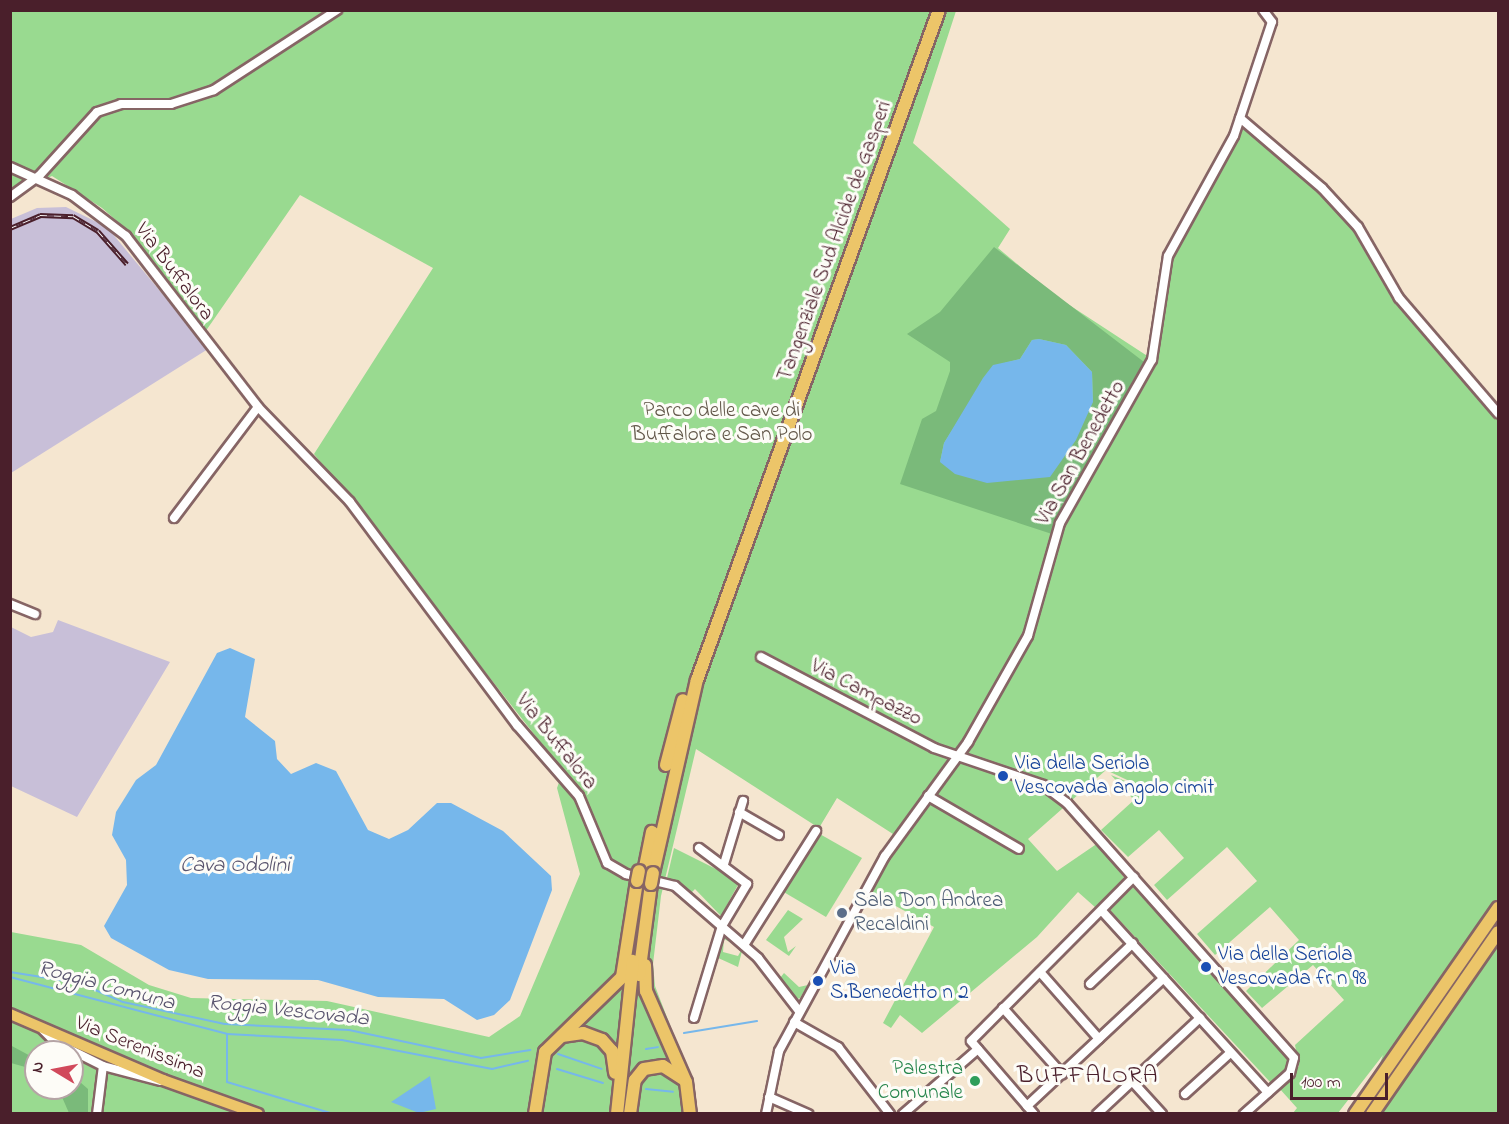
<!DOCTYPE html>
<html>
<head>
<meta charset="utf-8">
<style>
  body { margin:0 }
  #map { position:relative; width:1509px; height:1124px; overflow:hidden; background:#f5e6d0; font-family:"Indie Flower",sans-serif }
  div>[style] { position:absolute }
  .industrial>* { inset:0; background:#c8bfd8 }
  .green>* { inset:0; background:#99da90 }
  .forest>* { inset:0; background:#7aba7a }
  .water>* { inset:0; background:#76b7eb }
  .stream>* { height:2px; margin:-1px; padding:0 1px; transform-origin:1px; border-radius:1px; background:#76b7eb }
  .roads { filter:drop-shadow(2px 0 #866565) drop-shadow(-2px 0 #866565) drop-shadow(0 2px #866565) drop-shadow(0 -2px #866565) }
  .minor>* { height:8px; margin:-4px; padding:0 4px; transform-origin:4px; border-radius:4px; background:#fff }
  .major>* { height:10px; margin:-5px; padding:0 5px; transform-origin:5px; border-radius:5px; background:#ecc569 }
  .highway>* { height:12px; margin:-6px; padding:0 6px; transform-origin:6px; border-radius:6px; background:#ecc569 }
  .rail>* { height:4.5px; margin-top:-2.25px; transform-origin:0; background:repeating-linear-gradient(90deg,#fdfcf7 0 7px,#4a1f2b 0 14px); box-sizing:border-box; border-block:2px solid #4a1f2b }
  .bridges { filter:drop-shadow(2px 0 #866565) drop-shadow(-2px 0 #866565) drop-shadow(0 2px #866565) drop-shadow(0 -2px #866565) }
  .highway-bridge>* { height:12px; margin:-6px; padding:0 6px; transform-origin:6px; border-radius:6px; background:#ecc569 }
  .dots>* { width:16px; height:16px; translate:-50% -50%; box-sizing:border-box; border:3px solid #fdfcf7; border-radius:50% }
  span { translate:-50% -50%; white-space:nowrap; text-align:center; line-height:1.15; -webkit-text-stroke:6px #fdfcf7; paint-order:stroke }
  .street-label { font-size:21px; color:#4a1f2b }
  .park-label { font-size:21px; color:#625749 }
  .transit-label { font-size:21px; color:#164399 }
  .left { translate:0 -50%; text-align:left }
  .service-label { font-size:21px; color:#4e5e75 }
  .leisure-label { font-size:21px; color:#27864d }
  .right { translate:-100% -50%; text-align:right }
  .water-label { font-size:22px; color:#59546e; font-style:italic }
  .quarter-label { font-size:24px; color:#4a1f2b; letter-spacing:1.5px }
  .frame { position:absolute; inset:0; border:12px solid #4a1f2b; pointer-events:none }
  .north { position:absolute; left:24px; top:1040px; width:60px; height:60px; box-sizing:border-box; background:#fdfcf7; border:2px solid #b5a4a5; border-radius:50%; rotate:280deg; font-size:16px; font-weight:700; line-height:24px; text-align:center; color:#4a1f2b }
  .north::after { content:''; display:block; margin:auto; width:21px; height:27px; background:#d1495b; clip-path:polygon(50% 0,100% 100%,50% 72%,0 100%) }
  .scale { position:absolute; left:1290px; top:1073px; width:98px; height:27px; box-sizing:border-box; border:3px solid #4a1f2b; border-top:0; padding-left:8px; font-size:18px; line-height:21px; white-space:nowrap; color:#4a1f2b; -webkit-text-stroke:4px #fdfcf7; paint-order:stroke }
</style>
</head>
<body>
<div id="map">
  <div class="industrial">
    <div style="clip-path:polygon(66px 207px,107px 227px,208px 349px,11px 473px,11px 219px,37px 208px)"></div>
    <div style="clip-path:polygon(58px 620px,170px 662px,77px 817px,11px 786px,11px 627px,31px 637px,53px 632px)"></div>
  </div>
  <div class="green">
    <div style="clip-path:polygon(evenodd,10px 11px,956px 11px,913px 143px,1010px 229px,998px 248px,1054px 295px,1155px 361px,1172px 256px,1245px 117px,1358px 224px,1397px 291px,1498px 410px,1498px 1113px,1362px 1113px,1383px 1055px,1338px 1113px,1293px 1113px,1297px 1108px,1279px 1088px,1299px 1066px,1295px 1045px,1344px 1000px,1313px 965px,1262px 1008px,1246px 991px,1299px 940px,1270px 907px,1215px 955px,1197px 934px,1257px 881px,1227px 847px,1167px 900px,1154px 885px,1184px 858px,1159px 830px,1128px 857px,1101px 830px,1134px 800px,1111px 775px,1161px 796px,1106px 770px,1028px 839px,1057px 871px,1098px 843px,1125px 879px,1096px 908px,1078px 892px,1037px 937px,922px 1033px,900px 1015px,891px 1028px,883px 1023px,934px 927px,872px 893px,893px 852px,885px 847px,893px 834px,837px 798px,819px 828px,696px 749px,661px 896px,653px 964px,655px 986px,691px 1080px,695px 1113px,11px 1113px,11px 932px,81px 945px,149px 985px,191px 998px,327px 1001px,489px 1037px,520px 1016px,580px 874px,557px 788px,563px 771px,314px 454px,433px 268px,300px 195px,203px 335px,126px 229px,102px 208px,52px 176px,11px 194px,10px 11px,36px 1052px,72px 1052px,72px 1088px,36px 1088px,36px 1052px)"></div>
    <div style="clip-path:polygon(818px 833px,862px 858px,826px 917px,782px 891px)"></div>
    <div style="clip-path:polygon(674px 848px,740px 881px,721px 916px,695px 889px,690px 894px,667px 878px)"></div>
    <div style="clip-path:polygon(1133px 887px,1290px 1059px,1289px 1067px,1271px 1083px,1110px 910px)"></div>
    <div style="clip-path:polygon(788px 910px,803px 919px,784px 937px,788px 952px,796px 946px,789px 956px,766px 940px)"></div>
    <div style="clip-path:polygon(723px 933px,738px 946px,724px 939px,723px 952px,738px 956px,743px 947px,738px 967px,716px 957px)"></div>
    <div style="clip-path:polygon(784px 973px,799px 987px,808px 985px,800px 998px,795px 1000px,780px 978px)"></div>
  </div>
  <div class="forest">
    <div style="clip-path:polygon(evenodd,994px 247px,1144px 362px,1052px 534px,900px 484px,922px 419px,936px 411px,950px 371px,950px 362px,907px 334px,940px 312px,994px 247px,1039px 339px,1066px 345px,1092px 372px,1093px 402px,940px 462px,944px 443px,993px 366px,1020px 359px,1032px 340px,1039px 339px)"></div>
    <div style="clip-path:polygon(10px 1045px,36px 1059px,36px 1070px,11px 1063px)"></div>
    <div style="clip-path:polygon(72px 1075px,88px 1089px,88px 1113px,69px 1113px,58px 1088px,72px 1088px)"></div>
  </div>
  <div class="water">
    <div style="clip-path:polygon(1039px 339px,1066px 345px,1092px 372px,1093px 402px,1076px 440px,1050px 477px,987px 483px,955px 474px,940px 462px,944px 443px,983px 378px,993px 365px,1020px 359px,1032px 340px)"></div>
    <div style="clip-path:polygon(230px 648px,255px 659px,245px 717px,275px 741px,277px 759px,291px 774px,316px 763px,336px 771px,368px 830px,389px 839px,408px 830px,437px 803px,451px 803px,503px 831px,551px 876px,552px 890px,510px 1000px,494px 1015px,477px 1020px,444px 999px,378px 997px,318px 980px,208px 979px,169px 970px,111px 938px,104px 926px,127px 885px,126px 860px,112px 835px,116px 812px,136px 780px,156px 765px,217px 653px)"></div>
    <div style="clip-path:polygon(430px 1076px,436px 1109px,419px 1113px,391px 1102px)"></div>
  </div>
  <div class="stream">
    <div style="left:10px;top:972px;width:70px;rotate:9.1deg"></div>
    <div style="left:79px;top:983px;width:48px;rotate:23.4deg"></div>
    <div style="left:123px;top:1002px;width:104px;rotate:12.2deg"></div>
    <div style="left:225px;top:1024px;width:124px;rotate:2.8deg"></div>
    <div style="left:349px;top:1030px;width:135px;rotate:12deg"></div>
    <div style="left:481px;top:1058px;width:50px;rotate:-9.3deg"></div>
    <div style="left:10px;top:977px;width:224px;rotate:14.7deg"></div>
    <div style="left:227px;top:1034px;width:115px;rotate:3deg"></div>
    <div style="left:342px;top:1040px;width:153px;rotate:10.9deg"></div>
    <div style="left:492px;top:1069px;width:37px;rotate:-13deg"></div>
    <div style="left:684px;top:1033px;width:74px;rotate:-9.3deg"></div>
    <div style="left:227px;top:1034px;width:48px;rotate:90deg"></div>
    <div style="left:227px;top:1082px;width:112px;rotate:16.7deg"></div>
    <div style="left:646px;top:1049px;width:12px;rotate:-9deg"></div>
    <div style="left:558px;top:1054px;width:46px;rotate:18.8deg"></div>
    <div style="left:557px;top:1069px;width:48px;rotate:16.9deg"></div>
    <div style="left:855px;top:1075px;width:49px;rotate:53.4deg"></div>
    <div style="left:646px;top:1089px;width:27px;rotate:6deg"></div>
  </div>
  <div class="roads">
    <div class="minor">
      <div style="left:1240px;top:118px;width:108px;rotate:40.5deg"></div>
      <div style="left:1322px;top:188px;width:53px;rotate:47.3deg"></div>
      <div style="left:1358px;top:227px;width:82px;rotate:60deg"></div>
      <div style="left:1399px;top:298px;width:152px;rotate:49.3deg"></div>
      <div style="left:10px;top:167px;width:68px;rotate:24.3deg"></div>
      <div style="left:72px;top:195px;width:68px;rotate:37.2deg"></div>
      <div style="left:126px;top:236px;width:216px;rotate:52.3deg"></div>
      <div style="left:258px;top:407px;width:132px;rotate:45.9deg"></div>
      <div style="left:350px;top:502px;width:279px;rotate:53.2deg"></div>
      <div style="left:517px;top:725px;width:94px;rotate:48.9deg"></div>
      <div style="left:579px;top:796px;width:73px;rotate:67.3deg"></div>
      <div style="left:607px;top:863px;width:22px;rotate:30deg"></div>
      <div style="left:626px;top:874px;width:50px;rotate:13.8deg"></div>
      <div style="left:675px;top:886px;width:110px;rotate:40.9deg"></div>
      <div style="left:758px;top:958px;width:67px;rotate:52.3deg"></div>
      <div style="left:10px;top:197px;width:36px;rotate:-36deg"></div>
      <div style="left:39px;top:176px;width:86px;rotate:-47.8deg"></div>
      <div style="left:97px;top:112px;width:25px;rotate:-18deg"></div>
      <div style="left:121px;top:104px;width:50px"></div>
      <div style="left:171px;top:104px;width:45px;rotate:-18deg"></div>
      <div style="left:214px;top:90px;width:147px;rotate:-33deg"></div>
      <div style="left:174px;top:518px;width:139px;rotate:-52.9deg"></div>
      <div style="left:10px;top:604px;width:27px;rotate:22deg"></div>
      <div style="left:761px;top:657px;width:195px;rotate:27.7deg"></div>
      <div style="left:934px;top:748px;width:115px;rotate:18.7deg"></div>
      <div style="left:1043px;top:785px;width:30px;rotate:37deg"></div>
      <div style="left:1067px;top:803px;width:341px;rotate:48.3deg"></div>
      <div style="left:1294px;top:1058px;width:16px;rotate:105deg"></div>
      <div style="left:1290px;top:1073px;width:62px;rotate:138.3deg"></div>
      <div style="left:928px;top:796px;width:105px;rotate:30.2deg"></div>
      <div style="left:739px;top:812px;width:46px;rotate:29.9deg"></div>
      <div style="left:724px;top:864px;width:66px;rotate:-73.2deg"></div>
      <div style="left:1102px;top:911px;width:246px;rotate:47.6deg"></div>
      <div style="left:744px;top:945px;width:135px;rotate:-57.7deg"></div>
      <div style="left:1040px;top:972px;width:89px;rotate:48.6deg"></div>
      <div style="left:1090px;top:984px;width:59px;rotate:-43.6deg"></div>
      <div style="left:1003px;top:1008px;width:89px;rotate:48.2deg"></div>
      <div style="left:694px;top:1018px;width:96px;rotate:-73.1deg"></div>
      <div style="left:722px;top:926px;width:49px;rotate:-59.2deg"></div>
      <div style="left:747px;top:884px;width:60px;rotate:-143.1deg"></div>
      <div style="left:794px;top:1022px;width:51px;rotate:29.6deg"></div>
      <div style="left:838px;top:1047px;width:85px;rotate:52.2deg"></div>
      <div style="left:43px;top:1030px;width:17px;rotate:45deg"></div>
      <div style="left:55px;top:1042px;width:54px;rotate:26.6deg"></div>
      <div style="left:103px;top:1066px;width:59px;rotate:14.7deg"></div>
      <div style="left:1131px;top:1080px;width:46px;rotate:47.6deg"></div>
      <div style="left:1185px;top:1094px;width:61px;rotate:-42.3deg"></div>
      <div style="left:769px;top:1097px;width:43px;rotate:23.6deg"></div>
      <div style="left:1027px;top:1106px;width:187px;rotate:-43.1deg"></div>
      <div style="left:97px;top:1114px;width:48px;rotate:-82.9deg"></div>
      <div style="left:766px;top:1114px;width:64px;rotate:-78.3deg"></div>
      <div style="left:779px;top:1051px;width:222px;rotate:-61.5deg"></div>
      <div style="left:885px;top:856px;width:141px;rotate:-53.9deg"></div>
      <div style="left:968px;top:742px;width:122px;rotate:-60.5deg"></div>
      <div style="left:1028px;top:636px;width:117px;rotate:-74.2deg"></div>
      <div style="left:1060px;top:523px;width:187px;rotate:-60.6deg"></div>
      <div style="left:1152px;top:360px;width:105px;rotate:-81.3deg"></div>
      <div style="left:1168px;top:256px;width:137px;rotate:-61.2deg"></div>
      <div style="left:1234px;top:136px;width:120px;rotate:-71.6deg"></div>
      <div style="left:1272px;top:22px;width:15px;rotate:-127deg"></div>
      <div style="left:903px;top:1114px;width:99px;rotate:-40.9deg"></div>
      <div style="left:1034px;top:1114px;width:96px;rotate:-130.8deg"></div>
      <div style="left:971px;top:1041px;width:231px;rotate:-45.2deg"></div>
      <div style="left:1097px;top:1114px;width:141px;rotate:-43deg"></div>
    </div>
    <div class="major">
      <div style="left:10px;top:1014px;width:167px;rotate:23.3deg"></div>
      <div style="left:163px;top:1080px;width:101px;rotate:19.7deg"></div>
    </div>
    <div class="highway">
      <div style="left:666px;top:765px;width:67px;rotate:-75.3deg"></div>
      <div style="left:644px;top:872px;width:41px;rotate:-78.7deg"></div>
      <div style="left:653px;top:873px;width:198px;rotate:-77.2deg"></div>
      <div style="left:697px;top:680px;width:712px;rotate:-70.14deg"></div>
      <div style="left:645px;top:965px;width:26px;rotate:88deg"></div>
      <div style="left:646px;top:991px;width:99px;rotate:66.3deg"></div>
      <div style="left:686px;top:1082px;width:32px;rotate:83deg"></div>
      <div style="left:639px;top:975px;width:92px;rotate:-82.5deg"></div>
      <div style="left:562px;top:1036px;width:21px;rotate:-8deg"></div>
      <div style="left:583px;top:1033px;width:20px;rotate:20deg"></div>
      <div style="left:602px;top:1040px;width:15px;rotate:48deg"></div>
      <div style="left:612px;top:1051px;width:22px;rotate:82deg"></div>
      <div style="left:535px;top:1114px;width:63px;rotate:-80.8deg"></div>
      <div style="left:545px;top:1052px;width:107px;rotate:-44.2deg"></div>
      <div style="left:622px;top:977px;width:97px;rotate:-81.1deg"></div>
      <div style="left:617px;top:1114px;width:154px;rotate:-84deg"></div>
      <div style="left:630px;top:1114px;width:34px;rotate:-82deg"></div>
      <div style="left:635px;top:1080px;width:14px;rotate:-51deg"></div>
      <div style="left:644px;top:1069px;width:19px;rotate:-9deg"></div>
      <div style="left:663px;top:1066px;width:24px;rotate:33deg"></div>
      <div style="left:1355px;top:1114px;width:251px;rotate:-55.2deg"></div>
      <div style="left:1372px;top:1114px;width:221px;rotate:-55.3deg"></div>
    </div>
  </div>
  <div class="rail">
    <div style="left:10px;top:228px;width:33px;rotate:-23deg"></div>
    <div style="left:40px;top:215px;width:33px;rotate:2deg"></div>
    <div style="left:73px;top:216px;width:29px;rotate:31deg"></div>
    <div style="left:98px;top:231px;width:44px;rotate:48.7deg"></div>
  </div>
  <div class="bridges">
    <div class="highway-bridge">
      <div style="left:637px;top:881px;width:10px;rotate:-79deg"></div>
      <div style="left:651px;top:884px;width:11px;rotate:-80deg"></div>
    </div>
  </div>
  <div class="dots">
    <div style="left:1003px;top:776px;background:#1a4fb4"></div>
    <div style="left:842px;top:913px;background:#5c6f8a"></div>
    <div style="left:1206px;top:967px;background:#1a4fb4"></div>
    <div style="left:818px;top:981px;background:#1a4fb4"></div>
    <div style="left:975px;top:1081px;background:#2e9e5b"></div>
  </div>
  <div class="street-label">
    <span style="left:835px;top:241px;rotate:-70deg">Tangenziale Sud Alcide de Gasperi</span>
    <span style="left:174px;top:272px;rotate:53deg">Via Buffalora</span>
    <span style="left:1081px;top:453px;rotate:-61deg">Via San Benedetto</span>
    <span style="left:866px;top:693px;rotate:27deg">Via Campazzo</span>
    <span style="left:556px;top:742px;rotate:51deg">Via Buffalora</span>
    <span style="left:140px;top:1048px;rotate:22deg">Via Serenissima</span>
  </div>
  <div class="park-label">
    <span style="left:722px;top:423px">Parco delle cave di<br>Buffalora e San Polo</span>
  </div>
  <div class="transit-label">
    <span class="left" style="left:1015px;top:776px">Via della Seriola<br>Vescovada angolo cimit</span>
    <span class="left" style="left:1218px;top:967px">Via della Seriola<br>Vescovada fr n 98</span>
    <span class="left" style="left:830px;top:981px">Via<br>S.Benedetto n 2</span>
  </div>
  <div class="service-label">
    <span class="left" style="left:854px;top:913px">Sala Don Andrea<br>Recaldini</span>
  </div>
  <div class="leisure-label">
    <span class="right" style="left:963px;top:1081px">Palestra<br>Comunale</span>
  </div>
  <div class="water-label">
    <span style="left:235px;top:867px">Cava Odolini</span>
    <span style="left:106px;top:987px;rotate:15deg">Roggia Comuna</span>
    <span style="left:288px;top:1012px;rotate:6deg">Roggia Vescovada</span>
  </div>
  <div class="quarter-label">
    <span style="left:1088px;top:1077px">BUFFALORA</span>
  </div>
  <div class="frame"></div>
  <div class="north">N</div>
  <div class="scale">100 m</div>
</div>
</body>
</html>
